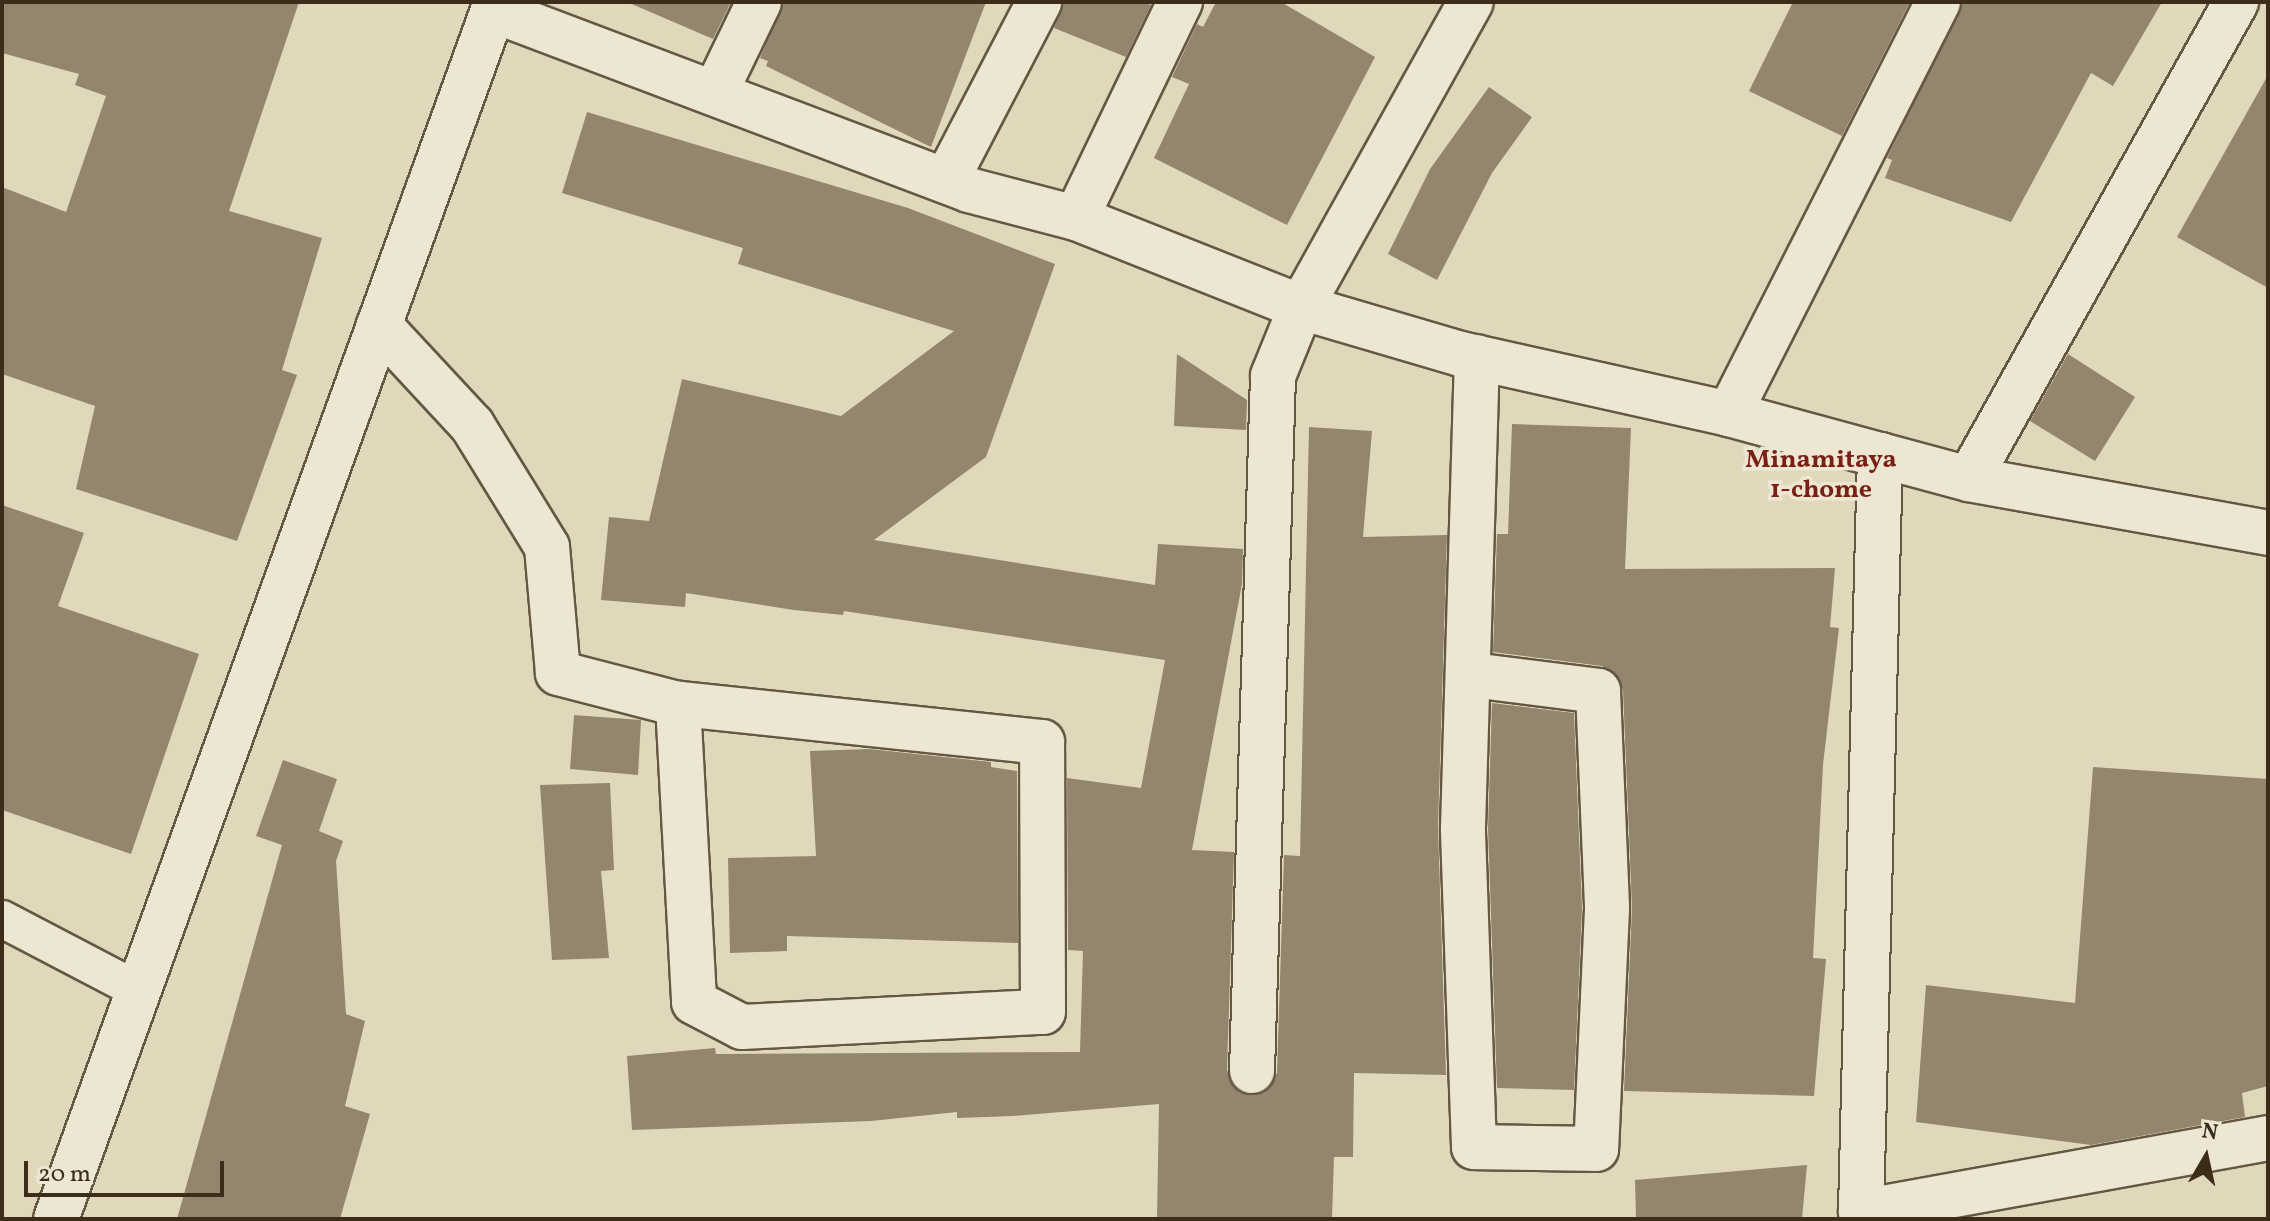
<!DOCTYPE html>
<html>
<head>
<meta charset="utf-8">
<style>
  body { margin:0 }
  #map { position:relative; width:2270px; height:1221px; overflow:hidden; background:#e1d8bc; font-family:Vollkorn,serif }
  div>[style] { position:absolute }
  .building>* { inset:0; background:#92866e }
  .roads { filter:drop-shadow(2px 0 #655842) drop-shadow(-2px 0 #655842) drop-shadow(0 2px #655842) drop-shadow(0 -2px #655842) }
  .lane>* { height:36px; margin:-18px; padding:0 18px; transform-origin:18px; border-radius:18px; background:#ece6d3 }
  .street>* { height:44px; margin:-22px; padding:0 22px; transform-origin:22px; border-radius:22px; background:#ece6d3 }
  span { translate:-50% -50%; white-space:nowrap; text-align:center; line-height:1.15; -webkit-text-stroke:7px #ece6d3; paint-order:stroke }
  .neighbourhood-label { font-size:26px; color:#7a1f14; font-weight:700 }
  .frame { position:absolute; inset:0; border:4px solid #3c2d1a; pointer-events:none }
  .north { position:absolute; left:2166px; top:1117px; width:80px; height:80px; -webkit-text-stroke:6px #ece6d3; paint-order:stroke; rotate:9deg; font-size:22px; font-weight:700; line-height:32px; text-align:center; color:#3c2d1a }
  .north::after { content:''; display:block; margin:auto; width:28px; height:36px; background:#3c2d1a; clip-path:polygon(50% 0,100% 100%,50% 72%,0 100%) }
  .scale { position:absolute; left:24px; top:1161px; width:200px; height:36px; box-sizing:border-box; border:4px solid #3c2d1a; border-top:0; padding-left:10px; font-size:24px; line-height:28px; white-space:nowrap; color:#3c2d1a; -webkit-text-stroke:6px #ece6d3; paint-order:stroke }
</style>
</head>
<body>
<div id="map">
  <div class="building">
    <div style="clip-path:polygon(2px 2px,299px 2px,229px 211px,322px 238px,282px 370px,297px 375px,237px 541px,76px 489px,95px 406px,2px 374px,2px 187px,66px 212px,106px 96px,75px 85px,79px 74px,2px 53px)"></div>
    <div style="clip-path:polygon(627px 2px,731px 2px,713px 39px)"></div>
    <div style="clip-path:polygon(784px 2px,986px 2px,931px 147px,766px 66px,768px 61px,760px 58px)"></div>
    <div style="clip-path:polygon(1064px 2px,1143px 2px,1151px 5px,1126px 57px,1054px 28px)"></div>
    <div style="clip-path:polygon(1216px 2px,1281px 2px,1375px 57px,1287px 225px,1154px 158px,1189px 84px,1172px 77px,1197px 24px,1203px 27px)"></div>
    <div style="clip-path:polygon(1793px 2px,1910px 2px,1842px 136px,1749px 91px)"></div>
    <div style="clip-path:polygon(1963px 2px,2162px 2px,2113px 86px,2091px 73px,2011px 222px,1885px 178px,1892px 160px,1887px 158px)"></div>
    <div style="clip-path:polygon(2268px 75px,2268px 288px,2177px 237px)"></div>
    <div style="clip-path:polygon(1489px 87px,1532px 117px,1492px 173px,1437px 280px,1388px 254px,1430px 169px)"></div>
    <div style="clip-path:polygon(587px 112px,908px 208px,1055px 264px,986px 457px,874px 540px,1155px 585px,1158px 544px,1243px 549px,1242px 584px,1192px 850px,1234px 852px,1227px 1070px,1240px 1093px,1264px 1093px,1277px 1073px,1284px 855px,1300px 856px,1309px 427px,1372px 431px,1363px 537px,1447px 535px,1438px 827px,1446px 1075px,1354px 1073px,1353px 1157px,1334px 1157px,1332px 1219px,1157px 1219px,1159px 1104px,1013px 1116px,957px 1118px,957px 1112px,871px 1121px,632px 1130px,627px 1056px,715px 1048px,716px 1054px,1080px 1052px,1083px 951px,1068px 950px,1068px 943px,1067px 778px,1141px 788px,1165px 660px,844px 611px,843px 615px,794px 610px,686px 593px,685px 607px,601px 600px,609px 517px,649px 521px,682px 379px,841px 416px,954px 331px,738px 264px,743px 248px,562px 193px)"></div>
    <div style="clip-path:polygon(1177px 354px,1247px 400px,1246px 430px,1174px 426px)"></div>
    <div style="clip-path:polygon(2068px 354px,2135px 397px,2095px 461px,2030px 421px)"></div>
    <div style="clip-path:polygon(1512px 424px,1631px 428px,1625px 569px,1835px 568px,1830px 627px,1839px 628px,1823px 765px,1813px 958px,1826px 959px,1814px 1096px,1624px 1091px,1632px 908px,1623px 690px,1619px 678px,1602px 666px,1493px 652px,1497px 534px,1508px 534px)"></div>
    <div style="clip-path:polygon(2px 505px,84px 533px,58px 606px,199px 654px,131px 854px,2px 810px)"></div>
    <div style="clip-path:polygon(1492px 703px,1574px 713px,1582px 909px,1574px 1090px,1497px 1088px,1488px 828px)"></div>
    <div style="clip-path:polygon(574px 715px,641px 720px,638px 775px,570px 769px)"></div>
    <div style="clip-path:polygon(869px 749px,991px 762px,991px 767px,1017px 771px,1018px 943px,787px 936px,787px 951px,730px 953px,728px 858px,816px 856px,810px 751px)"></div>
    <div style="clip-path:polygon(283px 760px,337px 779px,319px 831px,343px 841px,336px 861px,346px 1014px,365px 1021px,345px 1106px,370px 1114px,340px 1219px,177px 1219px,282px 845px,256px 836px)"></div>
    <div style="clip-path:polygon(2093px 767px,2268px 779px,2268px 1086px,2242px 1093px,2245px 1117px,2091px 1145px,1916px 1122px,1926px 985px,2075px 1003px)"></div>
    <div style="clip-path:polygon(610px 783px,614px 870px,601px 871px,609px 958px,552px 960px,540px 785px)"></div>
    <div style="clip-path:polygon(1807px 1165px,1802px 1219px,1636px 1219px,1635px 1180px)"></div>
  </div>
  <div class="roads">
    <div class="lane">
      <div style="left:2px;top:919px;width:153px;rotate:27.6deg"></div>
    </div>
    <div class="street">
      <div style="left:493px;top:10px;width:509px;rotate:20.71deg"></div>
      <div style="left:969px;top:190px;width:111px;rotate:14.7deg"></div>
      <div style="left:1076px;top:218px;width:242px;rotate:21.6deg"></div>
      <div style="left:1301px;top:307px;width:167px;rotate:16.4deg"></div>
      <div style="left:1461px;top:354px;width:275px;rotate:12.6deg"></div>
      <div style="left:1729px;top:414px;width:156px;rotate:15.2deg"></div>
      <div style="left:1880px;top:455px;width:757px;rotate:91.44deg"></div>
      <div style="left:1861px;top:1212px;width:414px;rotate:-10.3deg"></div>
      <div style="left:715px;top:93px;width:101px;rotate:-64.2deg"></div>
      <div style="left:946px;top:181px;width:202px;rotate:-62.5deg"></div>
      <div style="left:1076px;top:218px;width:240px;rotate:-64.3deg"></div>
      <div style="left:379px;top:325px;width:137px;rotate:47.1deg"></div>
      <div style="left:472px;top:425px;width:143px;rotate:58.4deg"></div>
      <div style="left:547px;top:547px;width:126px;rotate:85deg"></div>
      <div style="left:558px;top:673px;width:124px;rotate:14.5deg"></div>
      <div style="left:678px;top:704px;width:298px;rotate:86.9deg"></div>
      <div style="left:694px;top:1002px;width:54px;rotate:27.5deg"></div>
      <div style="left:742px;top:1027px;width:301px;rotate:-2.9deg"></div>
      <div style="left:1043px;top:1012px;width:270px;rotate:-90.2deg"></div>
      <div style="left:1042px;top:742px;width:366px;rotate:-174deg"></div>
      <div style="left:1729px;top:414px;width:462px;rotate:-63.1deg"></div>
      <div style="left:1880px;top:455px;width:92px;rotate:15.1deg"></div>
      <div style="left:1969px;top:479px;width:304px;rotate:10.2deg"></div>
      <div style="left:1969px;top:479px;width:547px;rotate:-60.76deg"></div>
      <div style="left:1472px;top:675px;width:127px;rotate:7.2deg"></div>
      <div style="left:1598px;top:691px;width:218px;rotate:87.6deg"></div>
      <div style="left:1607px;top:909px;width:240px;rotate:92.6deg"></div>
      <div style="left:1596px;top:1149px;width:122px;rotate:-179.1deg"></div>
      <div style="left:1474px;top:1147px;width:319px;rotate:-92deg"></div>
      <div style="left:1463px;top:828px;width:471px;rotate:-88.3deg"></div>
      <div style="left:1252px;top:1071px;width:695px;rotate:-88.27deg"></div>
      <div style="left:1273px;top:376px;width:74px;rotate:-67.9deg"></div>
      <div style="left:1301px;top:307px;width:349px;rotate:-60.9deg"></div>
      <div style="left:56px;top:1219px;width:1294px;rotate:-70.12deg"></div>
    </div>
  </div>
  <div class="neighbourhood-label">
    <span style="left:1821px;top:476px">Minamitaya<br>1-chome</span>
  </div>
  <div class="frame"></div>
  <div class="north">N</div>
  <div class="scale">20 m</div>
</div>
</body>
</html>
